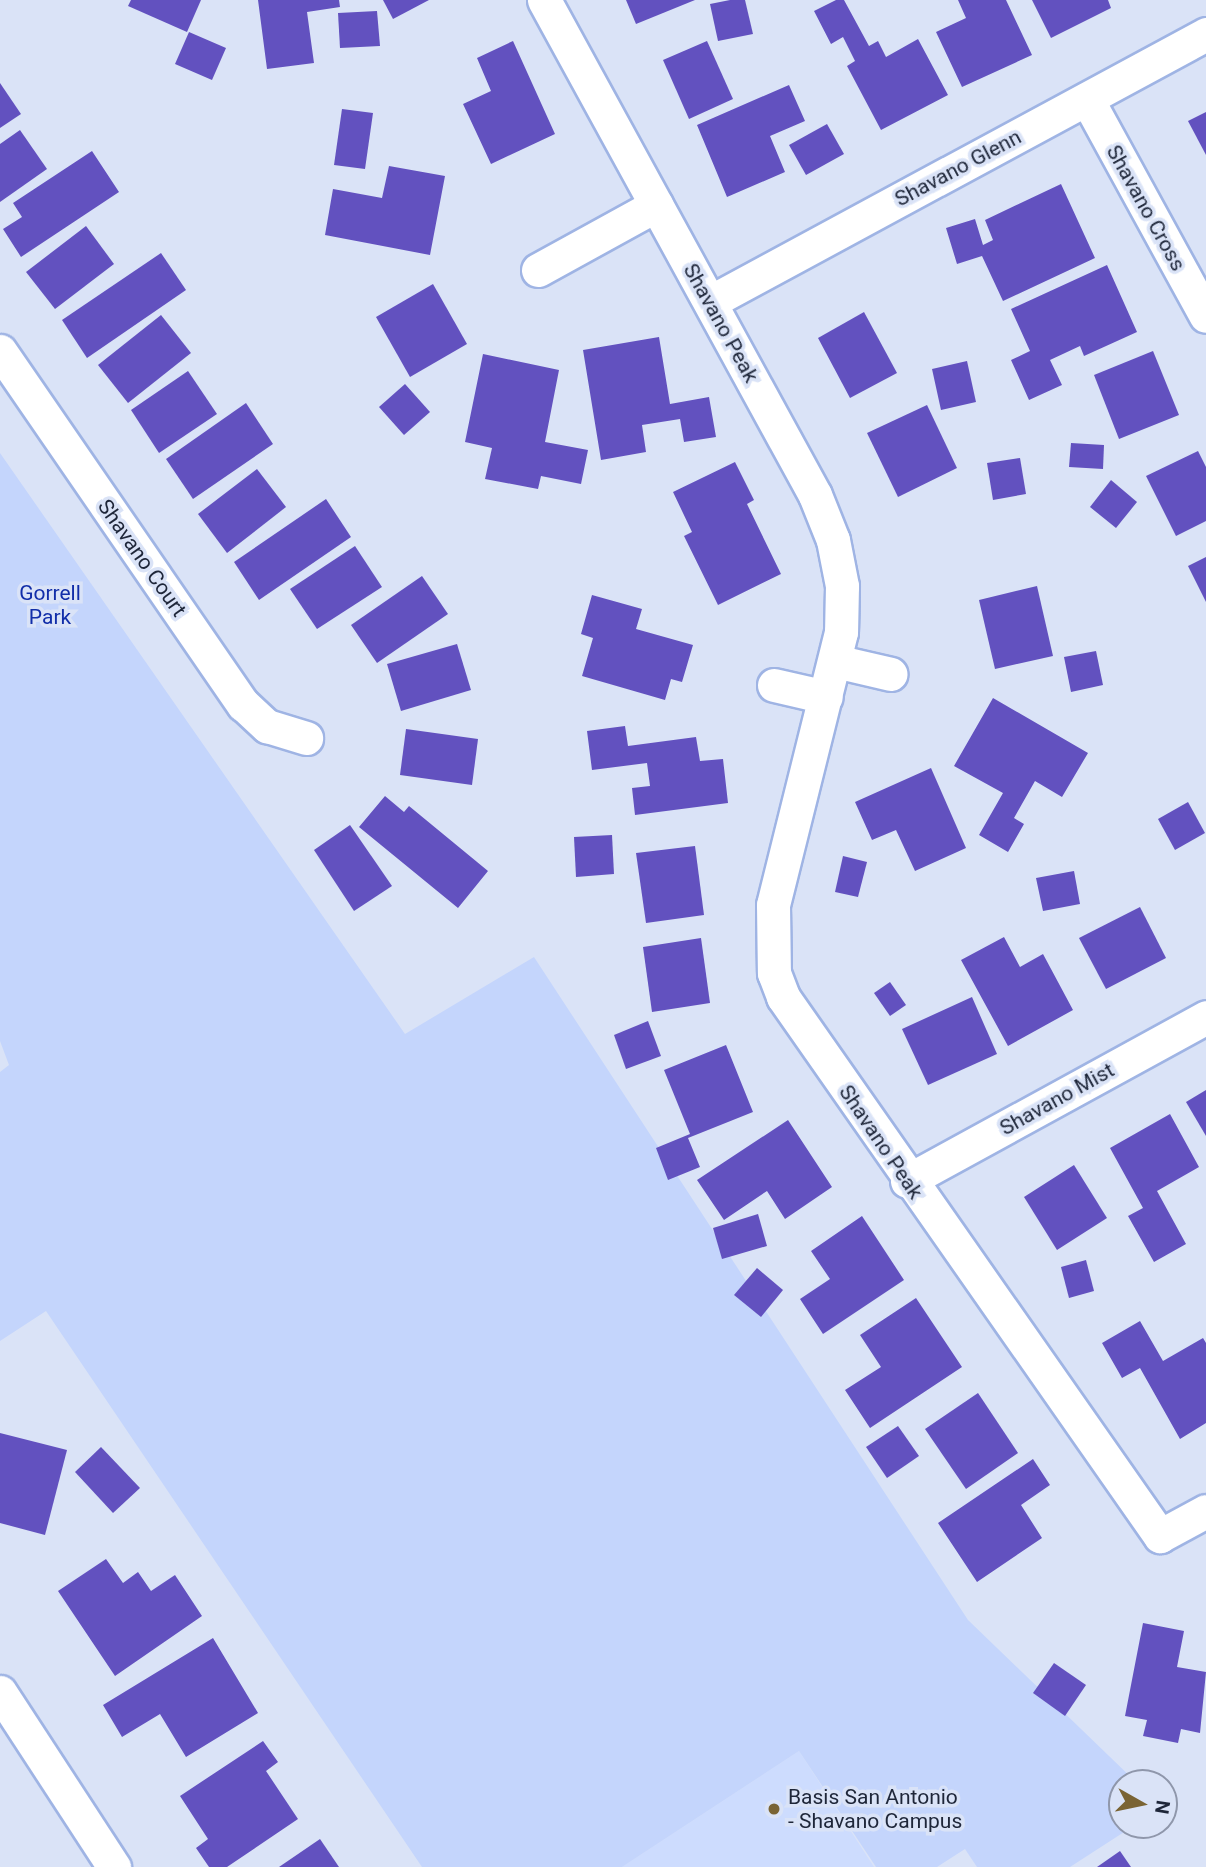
<!DOCTYPE html>
<html>
<head>
<meta charset="utf-8">
<style>
  body { margin:0 }
  #map { position:relative; width:1206px; height:1867px; overflow:hidden; background:#dae3f7; font-family:Roboto,sans-serif }
  div>[style] { position:absolute }
  .built>* { inset:0; background:#cddcfe }
  .green>* { inset:0; background:#c4d5fc }
  .building>* { inset:0; background:#6251bf }
  .roads { filter:drop-shadow(2px 0 #9fb4e4) drop-shadow(-2px 0 #9fb4e4) drop-shadow(0 2px #9fb4e4) drop-shadow(0 -2px #9fb4e4) }
  .minor>* { height:33px; margin:-16.5px; padding:0 16.5px; transform-origin:16.5px; border-radius:16.5px; background:#fff }
  .dots>* { width:19px; height:19px; translate:-50% -50%; box-sizing:border-box; border:4px solid #dae3f7; border-radius:50% }
  span { translate:-50% -50%; white-space:nowrap; text-align:center; line-height:1.15; -webkit-text-stroke:7px #dae3f7; paint-order:stroke }
  .street-label { font-size:21px; color:#1e2639 }
  .park-label { font-size:21px; color:#122ea9 }
  .poi-label { font-size:21px; color:#1e2639 }
  .left { translate:0 -50%; text-align:left }
  .north { position:absolute; left:1108px; top:1769px; width:70px; height:70px; box-sizing:border-box; background:#dae3f7; border:2px solid #8f97ab; border-radius:50%; rotate:99deg; font-size:19px; font-weight:700; line-height:28px; text-align:center; color:#1e2639 }
  .north::after { content:''; display:block; margin:auto; width:24px; height:32px; background:#7a6434; clip-path:polygon(50% 0,100% 100%,50% 72%,0 100%) }
</style>
</head>
<body>
<div id="map">
  <div class="built">
    <div style="clip-path:polygon(799px 1751px,874px 1867px,622px 1867px)"></div>
  </div>
  <div class="green">
    <div style="clip-path:polygon(0 453px,405px 1034px,534px 957px,968px 1620px,1137px 1783px,1122px 1783px,1122px 1825px,1135px 1825px,1070px 1867px,977px 1867px,965px 1849px,937px 1867px,876px 1867px,799px 1751px,622px 1867px,422px 1867px,46px 1311px,0 1341px,0 1072px,9px 1065px,0 1041px)"></div>
  </div>
  <div class="building">
    <div style="clip-path:polygon(131px 0,201px 0,187px 32px,128px 6px)"></div>
    <div style="clip-path:polygon(258px 0,339px 0,340px 7px,307px 12px,314px 63px,267px 69px)"></div>
    <div style="clip-path:polygon(383px 0,429px 0,393px 19px)"></div>
    <div style="clip-path:polygon(626px 0,695px 0,636px 24px)"></div>
    <div style="clip-path:polygon(730px 0,745px 0,753px 34px,718px 41px,710px 4px)"></div>
    <div style="clip-path:polygon(836px 0,844px 0,869px 46px,878px 41px,886px 57px,918px 39px,948px 95px,881px 130px,847px 66px,855px 61px,843px 37px,831px 44px,814px 11px)"></div>
    <div style="clip-path:polygon(958px 0,1006px 0,1032px 55px,962px 87px,936px 32px,966px 18px)"></div>
    <div style="clip-path:polygon(1032px 0,1108px 0,1111px 8px,1051px 38px)"></div>
    <div style="clip-path:polygon(377px 11px,380px 46px,340px 48px,338px 13px)"></div>
    <div style="clip-path:polygon(189px 32px,226px 48px,212px 80px,175px 64px)"></div>
    <div style="clip-path:polygon(513px 41px,555px 134px,491px 164px,463px 104px,491px 91px,477px 58px)"></div>
    <div style="clip-path:polygon(707px 41px,733px 99px,689px 119px,663px 60px)"></div>
    <div style="clip-path:polygon(0 83px,21px 114px,0 128px)"></div>
    <div style="clip-path:polygon(789px 85px,805px 121px,770px 136px,785px 172px,727px 197px,697px 125px)"></div>
    <div style="clip-path:polygon(342px 109px,373px 113px,365px 169px,334px 165px)"></div>
    <div style="clip-path:polygon(1206px 112px,1206px 155px,1188px 121px)"></div>
    <div style="clip-path:polygon(827px 124px,844px 154px,806px 175px,789px 145px)"></div>
    <div style="clip-path:polygon(20px 130px,47px 169px,0 202px,0 144px)"></div>
    <div style="clip-path:polygon(92px 151px,119px 192px,21px 257px,3px 229px,22px 217px,13px 203px)"></div>
    <div style="clip-path:polygon(389px 166px,445px 176px,430px 255px,325px 235px,333px 189px,382px 198px)"></div>
    <div style="clip-path:polygon(1061px 184px,1095px 258px,1003px 301px,982px 256px,957px 264px,946px 228px,975px 219px,983px 245px,993px 240px,985px 220px)"></div>
    <div style="clip-path:polygon(86px 226px,114px 264px,55px 309px,26px 272px)"></div>
    <div style="clip-path:polygon(161px 253px,186px 290px,87px 358px,62px 320px)"></div>
    <div style="clip-path:polygon(1107px 265px,1137px 332px,1084px 356px,1080px 346px,1050px 360px,1062px 385px,1029px 400px,1011px 360px,1030px 351px,1011px 309px)"></div>
    <div style="clip-path:polygon(433px 284px,467px 344px,410px 377px,376px 317px)"></div>
    <div style="clip-path:polygon(864px 312px,897px 373px,850px 398px,818px 338px)"></div>
    <div style="clip-path:polygon(161px 315px,191px 353px,128px 403px,98px 365px)"></div>
    <div style="clip-path:polygon(659px 337px,670px 404px,709px 397px,716px 437px,684px 442px,680px 419px,642px 425px,646px 452px,601px 460px,583px 350px)"></div>
    <div style="clip-path:polygon(1153px 351px,1179px 415px,1119px 439px,1094px 375px)"></div>
    <div style="clip-path:polygon(483px 354px,559px 370px,545px 442px,588px 450px,581px 484px,541px 476px,538px 489px,485px 479px,492px 448px,465px 442px)"></div>
    <div style="clip-path:polygon(967px 361px,976px 402px,941px 410px,932px 369px)"></div>
    <div style="clip-path:polygon(188px 371px,217px 414px,159px 453px,131px 410px)"></div>
    <div style="clip-path:polygon(405px 384px,430px 412px,404px 435px,379px 407px)"></div>
    <div style="clip-path:polygon(246px 403px,273px 444px,193px 499px,166px 459px)"></div>
    <div style="clip-path:polygon(927px 405px,957px 468px,898px 497px,867px 433px)"></div>
    <div style="clip-path:polygon(1071px 443px,1104px 445px,1103px 469px,1069px 467px)"></div>
    <div style="clip-path:polygon(1198px 451px,1206px 467px,1206px 521px,1176px 536px,1146px 476px)"></div>
    <div style="clip-path:polygon(1020px 458px,1026px 494px,993px 500px,987px 463px)"></div>
    <div style="clip-path:polygon(735px 462px,754px 500px,747px 504px,781px 574px,718px 605px,684px 536px,692px 532px,673px 492px)"></div>
    <div style="clip-path:polygon(257px 469px,286px 507px,227px 553px,198px 514px)"></div>
    <div style="clip-path:polygon(1111px 480px,1137px 502px,1116px 528px,1090px 507px)"></div>
    <div style="clip-path:polygon(326px 499px,351px 537px,259px 600px,234px 562px)"></div>
    <div style="clip-path:polygon(355px 546px,382px 587px,317px 629px,290px 589px)"></div>
    <div style="clip-path:polygon(1206px 557px,1206px 602px,1188px 566px)"></div>
    <div style="clip-path:polygon(422px 576px,448px 614px,377px 663px,351px 625px)"></div>
    <div style="clip-path:polygon(1037px 586px,1053px 656px,995px 669px,979px 600px)"></div>
    <div style="clip-path:polygon(592px 595px,642px 609px,636px 629px,693px 645px,682px 682px,671px 679px,665px 700px,582px 676px,593px 638px,581px 634px)"></div>
    <div style="clip-path:polygon(457px 644px,471px 690px,401px 711px,387px 664px)"></div>
    <div style="clip-path:polygon(1096px 651px,1103px 685px,1071px 692px,1064px 657px)"></div>
    <div style="clip-path:polygon(993px 698px,1088px 753px,1062px 797px,1035px 781px,1014px 818px,1024px 824px,1008px 852px,979px 835px,1003px 793px,954px 766px)"></div>
    <div style="clip-path:polygon(625px 726px,628px 746px,696px 737px,700px 761px,723px 759px,728px 803px,635px 815px,632px 788px,650px 786px,647px 763px,592px 770px,587px 731px)"></div>
    <div style="clip-path:polygon(406px 729px,478px 739px,472px 785px,400px 775px)"></div>
    <div style="clip-path:polygon(931px 768px,966px 848px,915px 871px,896px 830px,872px 840px,855px 802px)"></div>
    <div style="clip-path:polygon(385px 796px,404px 812px,409px 806px,488px 871px,458px 908px,359px 827px)"></div>
    <div style="clip-path:polygon(1188px 802px,1205px 833px,1175px 850px,1158px 819px)"></div>
    <div style="clip-path:polygon(350px 825px,392px 886px,354px 911px,314px 850px)"></div>
    <div style="clip-path:polygon(612px 835px,614px 874px,576px 877px,574px 837px)"></div>
    <div style="clip-path:polygon(695px 846px,704px 915px,646px 923px,636px 853px)"></div>
    <div style="clip-path:polygon(843px 856px,867px 862px,858px 897px,835px 892px)"></div>
    <div style="clip-path:polygon(1074px 871px,1080px 904px,1043px 911px,1036px 878px)"></div>
    <div style="clip-path:polygon(1140px 907px,1166px 958px,1106px 989px,1079px 938px)"></div>
    <div style="clip-path:polygon(1004px 937px,1020px 967px,1043px 954px,1073px 1010px,1008px 1046px,961px 960px)"></div>
    <div style="clip-path:polygon(701px 938px,710px 1003px,652px 1012px,643px 947px)"></div>
    <div style="clip-path:polygon(890px 982px,906px 1005px,890px 1016px,874px 993px)"></div>
    <div style="clip-path:polygon(972px 997px,997px 1054px,928px 1085px,902px 1029px)"></div>
    <div style="clip-path:polygon(648px 1021px,661px 1056px,626px 1069px,614px 1035px)"></div>
    <div style="clip-path:polygon(726px 1045px,753px 1112px,688px 1138px,700px 1167px,668px 1180px,656px 1148px,690px 1134px,664px 1070px)"></div>
    <div style="clip-path:polygon(1206px 1090px,1206px 1136px,1186px 1102px)"></div>
    <div style="clip-path:polygon(1170px 1114px,1199px 1167px,1157px 1191px,1186px 1244px,1154px 1262px,1128px 1216px,1143px 1208px,1110px 1148px)"></div>
    <div style="clip-path:polygon(788px 1120px,832px 1187px,785px 1219px,767px 1191px,724px 1220px,697px 1180px)"></div>
    <div style="clip-path:polygon(1074px 1165px,1107px 1218px,1057px 1250px,1024px 1197px)"></div>
    <div style="clip-path:polygon(758px 1214px,767px 1246px,722px 1259px,713px 1228px)"></div>
    <div style="clip-path:polygon(862px 1216px,904px 1280px,823px 1334px,800px 1299px,830px 1279px,811px 1251px)"></div>
    <div style="clip-path:polygon(1086px 1260px,1094px 1291px,1069px 1298px,1061px 1267px)"></div>
    <div style="clip-path:polygon(757px 1268px,783px 1290px,761px 1317px,734px 1295px)"></div>
    <div style="clip-path:polygon(916px 1298px,962px 1367px,870px 1428px,845px 1390px,881px 1367px,860px 1335px)"></div>
    <div style="clip-path:polygon(1140px 1321px,1163px 1361px,1203px 1338px,1206px 1343px,1206px 1423px,1180px 1439px,1140px 1368px,1122px 1378px,1102px 1343px)"></div>
    <div style="clip-path:polygon(978px 1393px,1018px 1453px,966px 1489px,925px 1429px)"></div>
    <div style="clip-path:polygon(898px 1426px,919px 1456px,887px 1478px,866px 1447px)"></div>
    <div style="clip-path:polygon(0 1433px,67px 1450px,45px 1535px,0 1523px)"></div>
    <div style="clip-path:polygon(101px 1447px,140px 1488px,113px 1513px,75px 1472px)"></div>
    <div style="clip-path:polygon(1033px 1459px,1050px 1485px,1021px 1505px,1042px 1538px,977px 1582px,938px 1523px)"></div>
    <div style="clip-path:polygon(106px 1559px,123px 1583px,138px 1572px,151px 1591px,175px 1575px,202px 1616px,115px 1676px,58px 1591px)"></div>
    <div style="clip-path:polygon(1143px 1623px,1184px 1631px,1177px 1667px,1206px 1672px,1200px 1733px,1181px 1729px,1178px 1743px,1143px 1736px,1147px 1720px,1125px 1716px)"></div>
    <div style="clip-path:polygon(213px 1638px,258px 1713px,186px 1757px,160px 1714px,122px 1737px,103px 1705px)"></div>
    <div style="clip-path:polygon(1054px 1663px,1086px 1685px,1065px 1716px,1033px 1693px)"></div>
    <div style="clip-path:polygon(263px 1741px,278px 1762px,266px 1771px,298px 1819px,227px 1867px,209px 1867px,196px 1848px,208px 1839px,180px 1796px)"></div>
    <div style="clip-path:polygon(320px 1839px,339px 1867px,279px 1867px)"></div>
    <div style="clip-path:polygon(1120px 1851px,1131px 1867px,1097px 1867px)"></div>
  </div>
  <div class="roads">
    <div class="minor">
      <div style="left:544px;top:0;width:564px;rotate:61.3deg"></div>
      <div style="left:815px;top:495px;width:48px;rotate:68.2deg"></div>
      <div style="left:833px;top:540px;width:47px;rotate:78.9deg"></div>
      <div style="left:842px;top:586px;width:46px;rotate:91.2deg"></div>
      <div style="left:841px;top:632px;width:281px;rotate:104deg"></div>
      <div style="left:773px;top:905px;width:68px;rotate:89.2deg"></div>
      <div style="left:774px;top:973px;width:26px;rotate:69deg"></div>
      <div style="left:783px;top:997px;width:658px;rotate:55.03deg"></div>
      <div style="left:1160px;top:1536px;width:52px;rotate:-28.5deg"></div>
      <div style="left:1087px;top:99px;width:247px;rotate:61.3deg"></div>
      <div style="left:538px;top:270px;width:135px;rotate:-28.8deg"></div>
      <div style="left:710px;top:302px;width:564px;rotate:-28.38deg"></div>
      <div style="left:0;top:351px;width:429px;rotate:55.5deg"></div>
      <div style="left:243px;top:704px;width:33px;rotate:43deg"></div>
      <div style="left:267px;top:726px;width:41px;rotate:17.1deg"></div>
      <div style="left:835px;top:661px;width:57px;rotate:13.1deg"></div>
      <div style="left:774px;top:685px;width:53px;rotate:13deg"></div>
      <div style="left:907px;top:1181px;width:341px;rotate:-28.7deg"></div>
      <div style="left:0;top:1692px;width:209px;rotate:56.9deg"></div>
    </div>
  </div>
  <div class="dots">
    <div style="left:774px;top:1809px;background:#7a6434"></div>
  </div>
  <div class="street-label">
    <span style="left:958px;top:168px;rotate:-28deg">Shavano Glenn</span>
    <span style="left:1146px;top:208px;rotate:61deg">Shavano Cross</span>
    <span style="left:721px;top:323px;rotate:61deg">Shavano Peak</span>
    <span style="left:142px;top:558px;rotate:55deg">Shavano Court</span>
    <span style="left:1057px;top:1099px;rotate:-29deg">Shavano Mist</span>
    <span style="left:881px;top:1142px;rotate:56deg">Shavano Peak</span>
  </div>
  <div class="park-label">
    <span style="left:50px;top:605px">Gorrell<br>Park</span>
  </div>
  <div class="poi-label">
    <span class="left" style="left:788px;top:1809px">Basis San Antonio<br>- Shavano Campus</span>
  </div>
  <div class="north">N</div>
</div>
</body>
</html>
